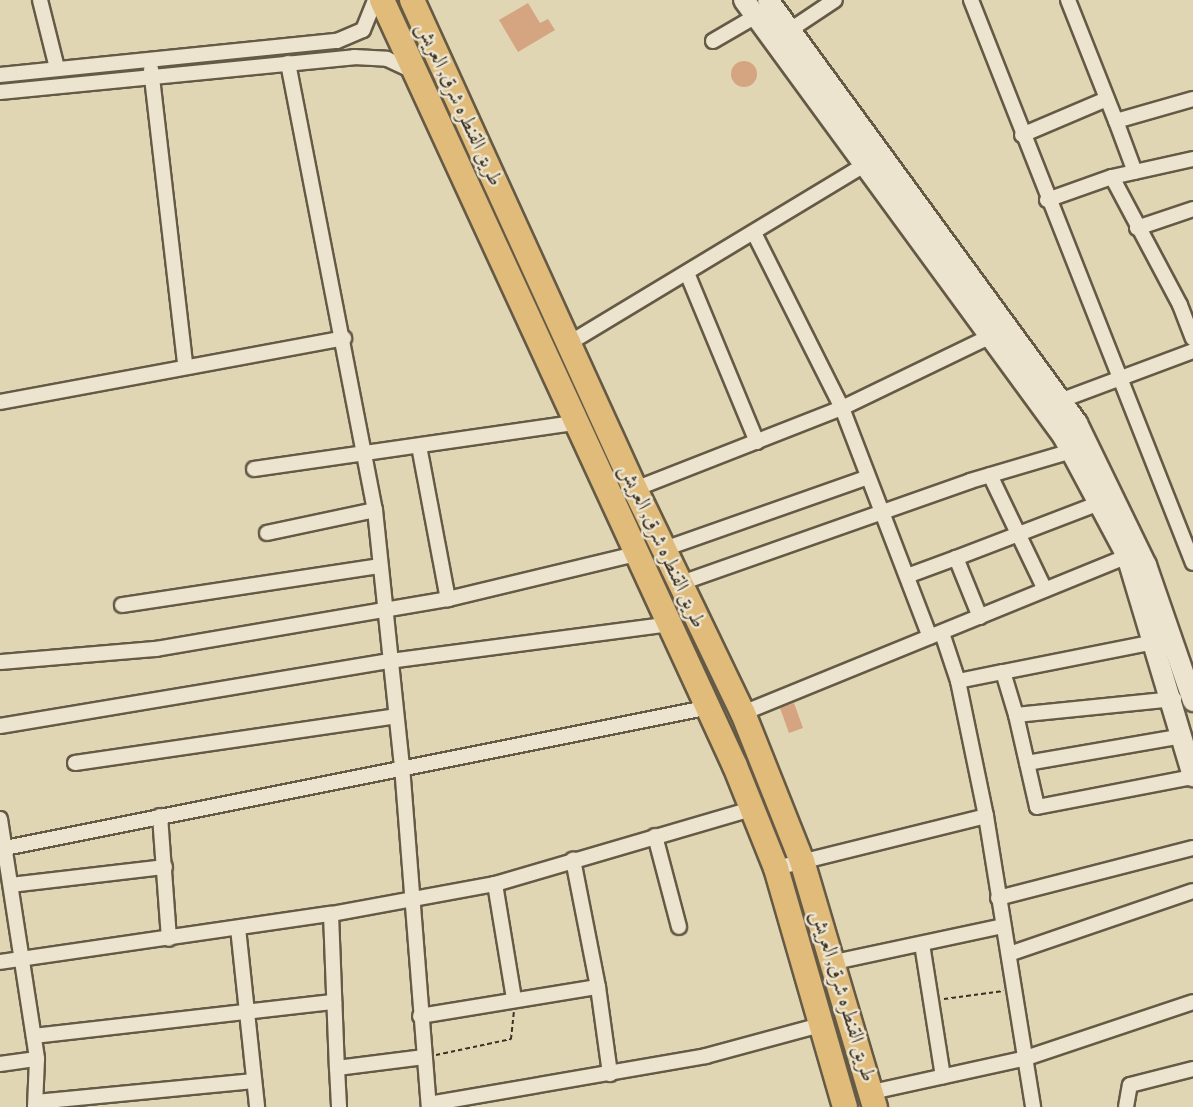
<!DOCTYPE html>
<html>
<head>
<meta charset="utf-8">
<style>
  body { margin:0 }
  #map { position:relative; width:1193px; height:1107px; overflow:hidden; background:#e1d6b3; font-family:"EB Garamond",Amiri,serif }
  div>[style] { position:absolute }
  .building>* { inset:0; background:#d5a480 }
  .round { border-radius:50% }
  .path>* { height:2px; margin-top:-1px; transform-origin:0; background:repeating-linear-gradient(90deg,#3b3022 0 4.5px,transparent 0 7.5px) }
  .roads { filter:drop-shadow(2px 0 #645a46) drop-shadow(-2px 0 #645a46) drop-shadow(0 2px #645a46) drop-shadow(0 -2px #645a46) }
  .street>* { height:14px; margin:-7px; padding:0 7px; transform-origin:7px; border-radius:7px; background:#ece4ce }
  .secondary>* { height:20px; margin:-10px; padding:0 10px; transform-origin:10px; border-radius:10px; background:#ece4ce }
  .highway>* { height:24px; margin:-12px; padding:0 12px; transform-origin:12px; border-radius:12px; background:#e0bb7a }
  span { translate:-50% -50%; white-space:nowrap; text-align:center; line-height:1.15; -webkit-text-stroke:5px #ece4ce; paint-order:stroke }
  .street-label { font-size:20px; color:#3b3022 }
</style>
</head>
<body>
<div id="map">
  <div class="building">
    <div style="clip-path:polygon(528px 3px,540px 23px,548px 19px,555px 30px,518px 52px,499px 20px)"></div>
    <div class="round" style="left:731px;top:61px;width:26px;height:26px"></div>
    <div style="clip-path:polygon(794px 703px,803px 728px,789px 733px,780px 708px)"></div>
  </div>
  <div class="path">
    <div style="left:944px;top:999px;width:60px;rotate:-7.7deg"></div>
    <div style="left:436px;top:1055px;width:77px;rotate:-12deg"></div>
    <div style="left:511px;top:1039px;width:27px;rotate:-84deg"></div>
  </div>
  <div class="roads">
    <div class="street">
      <div style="left:40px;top:0;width:70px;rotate:76deg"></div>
      <div style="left:971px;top:0;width:605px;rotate:68.48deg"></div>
      <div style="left:1068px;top:0;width:130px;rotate:68.4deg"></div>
      <div style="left:1116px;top:121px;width:80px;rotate:-15.9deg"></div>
      <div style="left:784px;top:34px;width:61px;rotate:-33.7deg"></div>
      <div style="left:713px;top:41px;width:50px;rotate:-30.2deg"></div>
      <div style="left:288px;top:63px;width:455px;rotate:79deg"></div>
      <div style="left:375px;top:510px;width:257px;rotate:84deg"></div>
      <div style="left:402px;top:766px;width:342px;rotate:85.5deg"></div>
      <div style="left:151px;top:69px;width:298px;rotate:83.4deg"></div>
      <div style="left:0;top:75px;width:339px;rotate:-5.8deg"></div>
      <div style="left:337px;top:41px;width:28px;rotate:-23deg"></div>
      <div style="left:363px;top:30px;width:32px;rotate:-68deg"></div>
      <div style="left:0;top:92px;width:356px;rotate:-5.6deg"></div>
      <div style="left:354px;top:57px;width:33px;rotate:3deg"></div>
      <div style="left:387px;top:59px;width:29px;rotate:25deg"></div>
      <div style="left:1116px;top:121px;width:54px;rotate:69.6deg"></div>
      <div style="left:1022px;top:135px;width:92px;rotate:-23deg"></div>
      <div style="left:1112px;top:177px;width:145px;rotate:62deg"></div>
      <div style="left:1180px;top:305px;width:36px;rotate:69deg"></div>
      <div style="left:1047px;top:200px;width:69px;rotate:-19.5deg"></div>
      <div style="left:1112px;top:177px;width:83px;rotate:-12.5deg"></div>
      <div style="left:1137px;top:228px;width:59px;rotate:-18.7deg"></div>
      <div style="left:754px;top:233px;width:196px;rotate:63.3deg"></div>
      <div style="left:842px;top:408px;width:245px;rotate:69deg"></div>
      <div style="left:687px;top:273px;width:183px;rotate:67.5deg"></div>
      <div style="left:571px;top:342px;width:341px;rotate:-31.1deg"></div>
      <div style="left:1062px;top:400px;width:140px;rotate:-20.5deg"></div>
      <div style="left:0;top:402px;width:350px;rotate:-10.5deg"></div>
      <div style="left:419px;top:446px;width:156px;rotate:79.3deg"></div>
      <div style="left:254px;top:469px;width:328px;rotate:-8.2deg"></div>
      <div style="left:990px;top:475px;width:127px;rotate:64.4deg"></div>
      <div style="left:635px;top:489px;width:222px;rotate:-21.4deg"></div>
      <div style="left:842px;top:408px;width:161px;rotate:-25.8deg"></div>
      <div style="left:267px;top:533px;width:110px;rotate:-12deg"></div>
      <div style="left:664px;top:549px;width:216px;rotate:-19.4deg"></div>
      <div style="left:907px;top:576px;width:52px;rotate:-20.2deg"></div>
      <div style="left:681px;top:583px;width:306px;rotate:-19.4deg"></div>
      <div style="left:970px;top:481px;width:106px;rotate:-16.4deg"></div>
      <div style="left:122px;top:605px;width:261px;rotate:-8.6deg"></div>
      <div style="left:980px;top:617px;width:64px;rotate:-112.1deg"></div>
      <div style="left:956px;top:558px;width:153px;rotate:-21deg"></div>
      <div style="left:942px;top:633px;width:51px;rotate:71.6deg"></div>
      <div style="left:958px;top:681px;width:138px;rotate:78.3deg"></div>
      <div style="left:986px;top:816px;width:295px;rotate:80.8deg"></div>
      <div style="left:0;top:662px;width:157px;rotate:-4.8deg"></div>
      <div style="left:156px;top:649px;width:296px;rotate:-9.7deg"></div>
      <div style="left:448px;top:599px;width:196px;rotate:-13.5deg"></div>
      <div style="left:1003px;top:672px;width:155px;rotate:-11.2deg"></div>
      <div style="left:958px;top:681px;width:46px;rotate:-11.3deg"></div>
      <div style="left:1003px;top:672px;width:45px;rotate:73.2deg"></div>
      <div style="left:1016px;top:715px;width:159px;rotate:-5.8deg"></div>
      <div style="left:743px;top:713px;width:415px;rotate:-22.2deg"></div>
      <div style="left:1016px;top:715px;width:94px;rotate:77.1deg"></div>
      <div style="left:1037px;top:807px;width:159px;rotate:-10.9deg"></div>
      <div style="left:0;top:726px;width:395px;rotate:-9.5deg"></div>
      <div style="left:390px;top:661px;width:283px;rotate:-7.5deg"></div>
      <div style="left:75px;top:763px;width:324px;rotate:-8.3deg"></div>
      <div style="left:1027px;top:763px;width:159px;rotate:-9.8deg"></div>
      <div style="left:160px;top:816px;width:123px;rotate:85.8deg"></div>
      <div style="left:0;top:819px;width:243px;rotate:81.2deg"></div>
      <div style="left:37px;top:1059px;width:48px;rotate:92.4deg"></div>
      <div style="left:655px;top:836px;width:94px;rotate:75.2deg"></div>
      <div style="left:0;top:849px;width:724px;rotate:-11.31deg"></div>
      <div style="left:776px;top:868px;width:216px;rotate:-13.9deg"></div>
      <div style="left:495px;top:884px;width:117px;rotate:80.6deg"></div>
      <div style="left:11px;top:885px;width:155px;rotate:-6.7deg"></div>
      <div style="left:998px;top:898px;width:201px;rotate:-14.4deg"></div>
      <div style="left:331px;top:914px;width:154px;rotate:87.8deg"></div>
      <div style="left:337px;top:1068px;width:88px;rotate:-7.2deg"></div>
      <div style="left:238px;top:928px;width:180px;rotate:83.9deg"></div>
      <div style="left:922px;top:944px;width:134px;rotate:81deg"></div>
      <div style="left:1009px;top:954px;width:194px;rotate:-18.9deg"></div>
      <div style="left:0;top:962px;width:334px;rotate:-8.3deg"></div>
      <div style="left:331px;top:914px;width:167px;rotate:-10.4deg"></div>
      <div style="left:495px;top:884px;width:268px;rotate:-16.3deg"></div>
      <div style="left:835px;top:962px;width:172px;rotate:-12.1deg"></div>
      <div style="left:598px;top:987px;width:88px;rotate:82.1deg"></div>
      <div style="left:420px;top:1016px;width:180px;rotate:-9.3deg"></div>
      <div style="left:598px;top:987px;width:130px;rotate:-101.1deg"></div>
      <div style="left:34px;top:1036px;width:302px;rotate:-6.5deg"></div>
      <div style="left:0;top:1064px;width:37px;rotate:-8deg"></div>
      <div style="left:337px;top:1068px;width:39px;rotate:87deg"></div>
      <div style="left:872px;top:1092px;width:158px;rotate:-12.4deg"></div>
      <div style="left:1026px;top:1058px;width:176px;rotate:-18.5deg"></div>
      <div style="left:36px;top:1102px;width:219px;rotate:-5.5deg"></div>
      <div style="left:429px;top:1104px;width:281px;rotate:-9.8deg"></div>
      <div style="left:706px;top:1056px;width:122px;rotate:-15.2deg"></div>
      <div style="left:1126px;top:1107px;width:22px;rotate:-80deg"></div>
      <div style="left:1130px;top:1085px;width:65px;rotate:-14.3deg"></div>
    </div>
    <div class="secondary">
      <div style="left:744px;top:0;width:540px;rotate:53.81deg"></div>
      <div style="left:1063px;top:436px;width:136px;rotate:61.9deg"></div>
      <div style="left:1127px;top:556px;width:230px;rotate:73.3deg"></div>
      <div style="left:768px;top:0;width:524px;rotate:53.85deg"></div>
      <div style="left:1077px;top:423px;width:158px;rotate:64.1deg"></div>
      <div style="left:1146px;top:565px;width:144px;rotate:70.9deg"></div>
    </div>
    <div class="highway">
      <div style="left:382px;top:0;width:843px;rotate:65.26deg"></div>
      <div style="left:735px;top:766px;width:110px;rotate:68.1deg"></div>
      <div style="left:776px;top:868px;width:249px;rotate:73.9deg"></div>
      <div style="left:412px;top:0;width:537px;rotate:65.49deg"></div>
      <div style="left:635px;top:489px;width:249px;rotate:64.3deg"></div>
      <div style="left:743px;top:713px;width:159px;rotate:68.3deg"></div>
      <div style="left:802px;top:861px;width:257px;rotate:73.5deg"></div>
    </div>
  </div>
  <div class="street-label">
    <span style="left:460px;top:104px;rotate:65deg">طريق القنطره شرق, العريش</span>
    <span style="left:663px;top:546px;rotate:65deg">طريق القنطره شرق, العريش</span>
    <span style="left:844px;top:996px;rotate:73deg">طريق القنطره شرق, العريش</span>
  </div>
</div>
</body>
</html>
